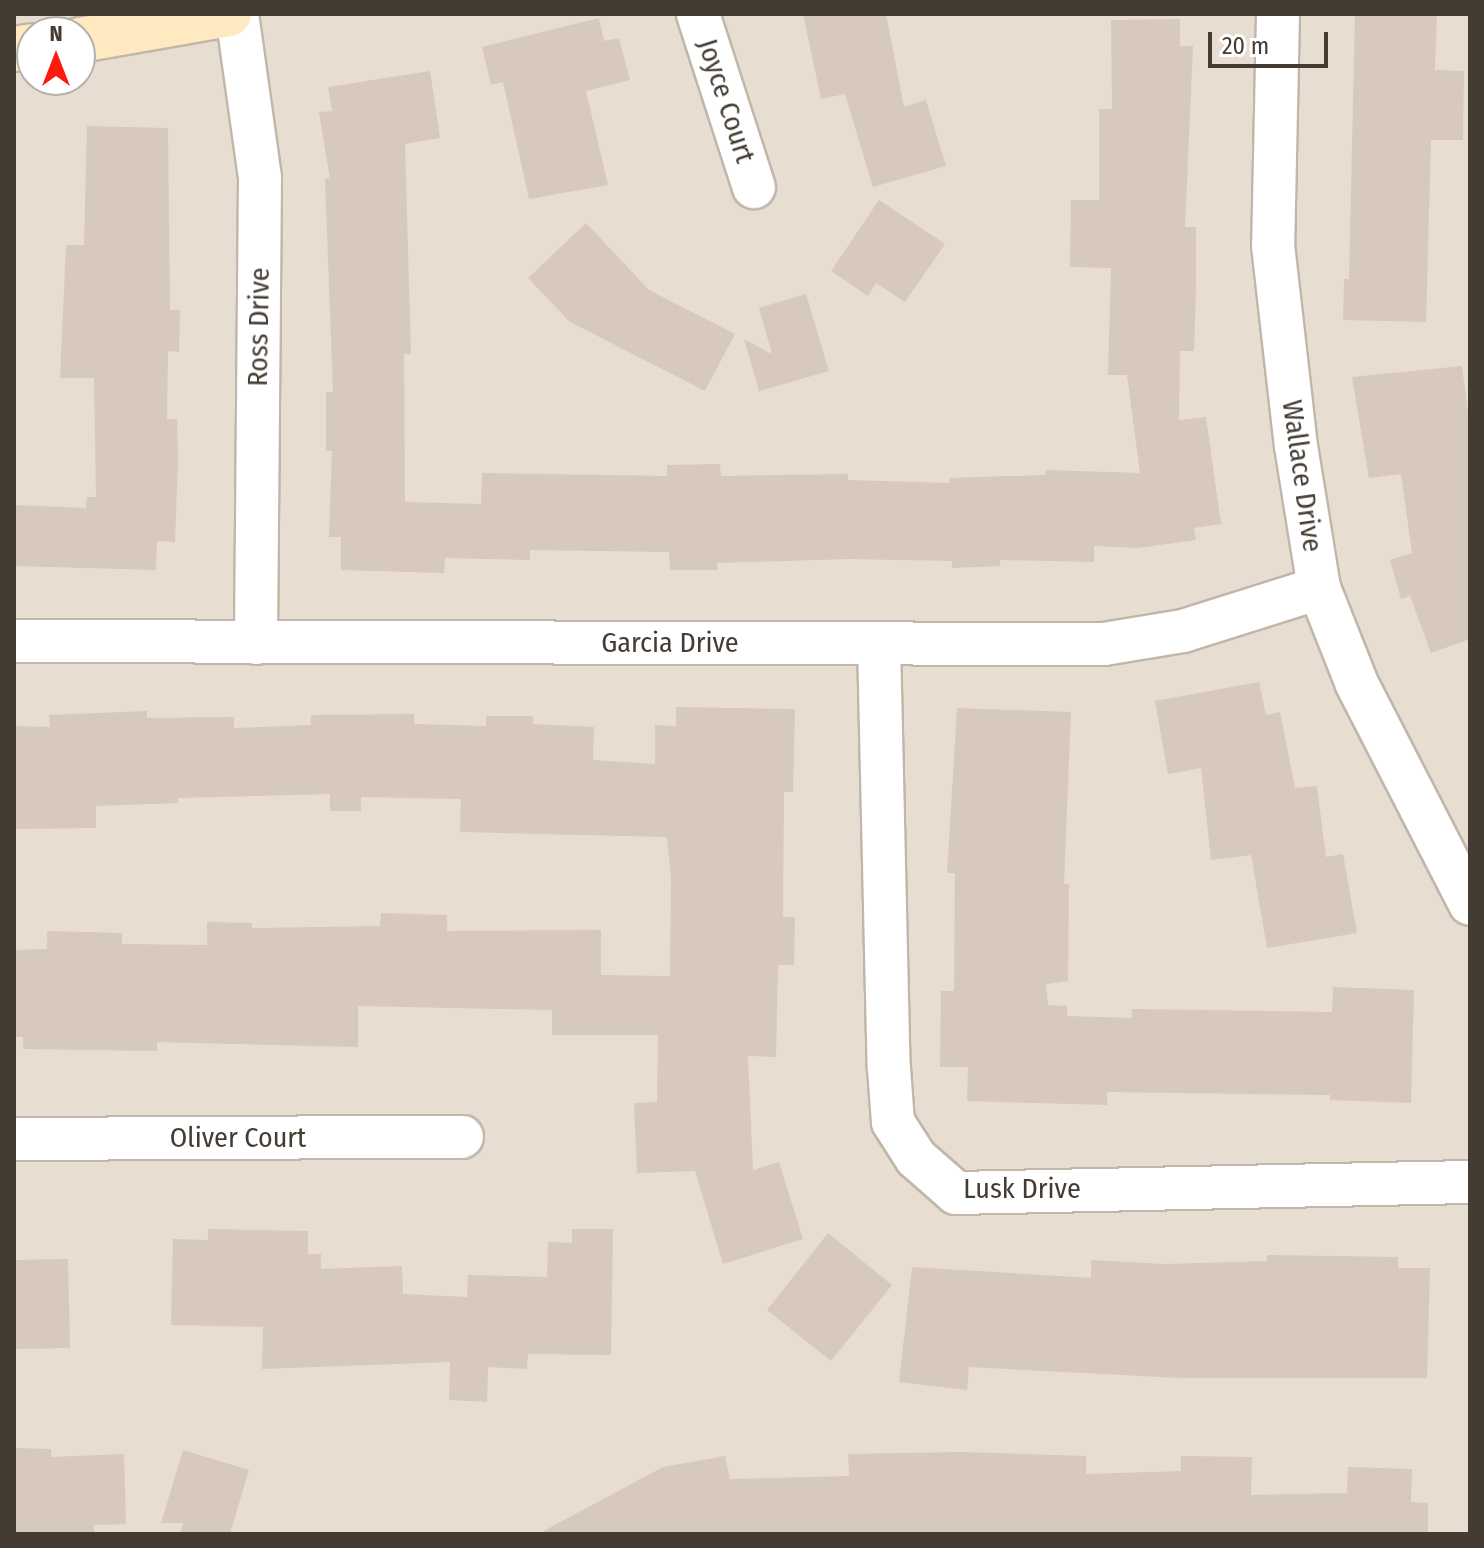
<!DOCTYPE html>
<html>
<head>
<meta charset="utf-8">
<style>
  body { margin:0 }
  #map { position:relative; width:1484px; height:1548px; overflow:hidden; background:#f2ece3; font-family:"Fira Sans Condensed",sans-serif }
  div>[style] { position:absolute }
  .residential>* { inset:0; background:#e7ded1 }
  .building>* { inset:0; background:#d7c9bb }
  .roads { filter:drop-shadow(2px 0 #c1b6a9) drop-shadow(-2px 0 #c1b6a9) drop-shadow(0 2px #c1b6a9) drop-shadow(0 -2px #c1b6a9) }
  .street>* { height:42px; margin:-21px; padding:0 21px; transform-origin:21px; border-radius:21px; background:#fff }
  .secondary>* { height:44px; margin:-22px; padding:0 22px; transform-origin:22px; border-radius:22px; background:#ffe9c1 }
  span { translate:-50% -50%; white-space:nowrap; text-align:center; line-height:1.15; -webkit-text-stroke:8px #fff; paint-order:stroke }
  .street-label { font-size:28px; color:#443c33 }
  .frame { position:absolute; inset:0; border:16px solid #443c33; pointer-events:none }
  .north { position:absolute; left:16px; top:16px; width:80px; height:80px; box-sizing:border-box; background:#fff; border:2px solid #b4b1ad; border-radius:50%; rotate:0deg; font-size:22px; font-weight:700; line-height:32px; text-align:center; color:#443c33 }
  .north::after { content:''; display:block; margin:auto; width:28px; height:36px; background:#ff190e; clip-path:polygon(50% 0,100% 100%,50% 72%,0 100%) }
  .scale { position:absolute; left:1208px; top:32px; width:120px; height:36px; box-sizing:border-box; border:4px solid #443c33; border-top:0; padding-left:10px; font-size:24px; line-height:28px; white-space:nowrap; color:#443c33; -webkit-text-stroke:6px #fff; paint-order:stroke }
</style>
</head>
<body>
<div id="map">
  <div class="residential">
    <div style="clip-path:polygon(evenodd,14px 14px,1470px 14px,1470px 1534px,14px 1534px,14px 14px,32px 32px,80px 32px,80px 80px,32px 80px,32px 32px)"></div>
  </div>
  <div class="building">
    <div style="clip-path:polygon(803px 14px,886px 14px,904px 107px,926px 100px,946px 166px,873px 187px,845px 94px,821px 99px)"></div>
    <div style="clip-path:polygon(1355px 14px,1437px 14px,1435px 70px,1464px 71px,1463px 140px,1431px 140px,1426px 322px,1343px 320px,1344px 279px,1349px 279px)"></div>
    <div style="clip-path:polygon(599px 18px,604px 41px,619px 38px,630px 80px,586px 91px,608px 185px,529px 199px,503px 82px,491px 85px,482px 47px)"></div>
    <div style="clip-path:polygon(1180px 19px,1180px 46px,1193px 46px,1185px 227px,1196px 227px,1196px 289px,1194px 351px,1180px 351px,1179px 420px,1206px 417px,1221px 524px,1194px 528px,1196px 540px,1138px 548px,1094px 546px,1094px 562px,1000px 560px,1000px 566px,952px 568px,952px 561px,849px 559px,717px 563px,717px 570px,670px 570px,669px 552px,530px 550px,530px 560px,445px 558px,444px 573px,341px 570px,341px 537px,329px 537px,332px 451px,326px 451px,326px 392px,333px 392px,325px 179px,330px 179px,319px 112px,332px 111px,328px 87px,430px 71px,440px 138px,405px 144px,411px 354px,404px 354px,405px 502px,481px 504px,482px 473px,667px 476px,667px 465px,720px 464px,721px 476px,848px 474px,848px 480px,950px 483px,949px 478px,1045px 475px,1046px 470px,1140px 473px,1127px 375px,1108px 375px,1111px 268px,1070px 267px,1071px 200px,1099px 200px,1099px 109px,1112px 109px,1111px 20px)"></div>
    <div style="clip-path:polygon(87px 126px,168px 128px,170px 310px,180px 310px,179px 352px,168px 351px,167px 419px,177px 419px,178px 461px,175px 542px,157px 541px,156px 570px,14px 566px,14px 505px,86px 508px,87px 497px,96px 497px,94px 378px,60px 378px,66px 245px,84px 245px)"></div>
    <div style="clip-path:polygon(879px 200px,945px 244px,905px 302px,876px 283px,868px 296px,831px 271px)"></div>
    <div style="clip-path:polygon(586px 223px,649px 290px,735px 334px,705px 391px,570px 322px,528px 278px)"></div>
    <div style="clip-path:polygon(806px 294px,829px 371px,759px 391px,744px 339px,772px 354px,759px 308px)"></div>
    <div style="clip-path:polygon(1462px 366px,1470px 428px,1470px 639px,1431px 653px,1410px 596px,1401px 599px,1390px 560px,1412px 553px,1401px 474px,1369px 478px,1352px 377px)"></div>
    <div style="clip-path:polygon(1259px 682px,1266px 715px,1280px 712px,1295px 788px,1317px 786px,1326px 857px,1343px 854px,1357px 933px,1267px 948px,1251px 855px,1211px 860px,1201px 768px,1168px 774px,1155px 701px)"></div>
    <div style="clip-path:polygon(676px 707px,795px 709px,793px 792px,784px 792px,783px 917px,795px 917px,794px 965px,778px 965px,776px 1057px,748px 1056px,753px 1170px,779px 1162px,803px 1239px,723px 1264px,695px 1171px,637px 1173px,634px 1103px,657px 1102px,658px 1035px,552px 1035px,552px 1010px,358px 1006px,358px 1047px,157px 1042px,157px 1051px,23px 1049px,23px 1037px,14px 1037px,14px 950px,47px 949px,47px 931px,122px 933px,122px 944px,207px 945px,207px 922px,252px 923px,252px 928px,380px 926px,381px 913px,447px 915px,447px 931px,601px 930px,601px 975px,670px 976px,671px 878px,667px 837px,460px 832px,461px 799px,361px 797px,361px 811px,330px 811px,330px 794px,178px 798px,178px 803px,96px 806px,96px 828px,14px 829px,14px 726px,50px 727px,49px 715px,147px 711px,147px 718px,234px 717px,234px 728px,311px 725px,311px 715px,414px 714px,414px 724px,486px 726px,486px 716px,533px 716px,533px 724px,594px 727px,593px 760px,655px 764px,655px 725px,676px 726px)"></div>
    <div style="clip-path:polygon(957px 708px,1071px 712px,1064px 884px,1069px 884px,1068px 981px,1046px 984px,1048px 1005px,1067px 1006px,1067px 1016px,1132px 1018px,1132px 1009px,1332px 1012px,1333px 987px,1414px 990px,1411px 1103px,1330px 1100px,1330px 1095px,1107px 1092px,1107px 1105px,967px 1101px,968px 1067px,940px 1067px,941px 991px,954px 991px,955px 873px,947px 873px)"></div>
    <div style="clip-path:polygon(208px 1229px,308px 1231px,308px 1254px,321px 1254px,321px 1269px,402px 1266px,403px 1294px,467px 1297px,468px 1275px,547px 1277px,548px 1242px,572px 1243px,572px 1229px,613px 1229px,611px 1355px,528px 1354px,527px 1369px,488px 1367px,487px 1402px,449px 1400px,450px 1362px,262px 1369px,263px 1327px,171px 1325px,173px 1239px,208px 1240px)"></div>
    <div style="clip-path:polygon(828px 1233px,892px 1285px,831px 1361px,767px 1310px)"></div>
    <div style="clip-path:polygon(1267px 1255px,1398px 1257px,1398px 1268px,1430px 1268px,1427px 1378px,1179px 1378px,969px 1367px,967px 1390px,899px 1382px,912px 1267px,1091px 1278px,1091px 1260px,1164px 1264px,1267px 1261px)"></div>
    <div style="clip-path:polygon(68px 1259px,70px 1348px,14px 1349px,14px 1260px)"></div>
    <div style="clip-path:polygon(14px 1448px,51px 1449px,51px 1457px,124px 1454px,126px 1524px,94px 1525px,94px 1534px,14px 1534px)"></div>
    <div style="clip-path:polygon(183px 1450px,249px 1470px,230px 1534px,180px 1534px,183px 1523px,161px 1523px)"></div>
    <div style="clip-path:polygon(960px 1452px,1086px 1456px,1086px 1474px,1181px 1471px,1181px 1456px,1252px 1457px,1251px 1495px,1347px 1493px,1348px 1467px,1412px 1469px,1411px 1502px,1428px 1503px,1428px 1534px,538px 1534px,663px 1467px,725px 1456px,730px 1479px,849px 1476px,848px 1454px)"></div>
  </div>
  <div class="roads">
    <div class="street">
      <div style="left:237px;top:14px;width:166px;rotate:82deg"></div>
      <div style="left:260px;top:178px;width:465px;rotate:90.5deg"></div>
      <div style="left:698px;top:14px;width:182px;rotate:72.1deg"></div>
      <div style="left:1278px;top:14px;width:231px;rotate:91.2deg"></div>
      <div style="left:1273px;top:245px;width:202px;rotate:83.5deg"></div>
      <div style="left:1296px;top:446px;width:144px;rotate:80.8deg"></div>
      <div style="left:1319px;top:588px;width:103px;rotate:68.4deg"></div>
      <div style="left:1357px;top:684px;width:247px;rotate:62.8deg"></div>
      <div style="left:14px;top:641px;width:1090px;rotate:0.16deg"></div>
      <div style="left:1104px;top:644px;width:80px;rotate:-9.3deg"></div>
      <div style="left:1183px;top:631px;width:143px;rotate:-17.5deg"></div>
      <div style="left:879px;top:643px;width:425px;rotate:88.7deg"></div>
      <div style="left:889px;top:1068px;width:54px;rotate:85.8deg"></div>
      <div style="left:893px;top:1122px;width:43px;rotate:57.4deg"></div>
      <div style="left:916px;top:1158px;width:53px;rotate:41.2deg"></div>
      <div style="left:956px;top:1193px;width:514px;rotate:-1.23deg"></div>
      <div style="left:14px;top:1139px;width:448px;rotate:-0.3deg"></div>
    </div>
    <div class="secondary">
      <div style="left:80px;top:40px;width:151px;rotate:-9.9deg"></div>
      <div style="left:14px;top:49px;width:18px;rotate:-9deg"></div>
    </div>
  </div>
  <div class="street-label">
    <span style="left:726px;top:101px;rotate:72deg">Joyce Court</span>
    <span style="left:259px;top:327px;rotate:-89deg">Ross Drive</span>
    <span style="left:1302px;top:476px;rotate:82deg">Wallace Drive</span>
    <span style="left:670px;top:643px">Garcia Drive</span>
    <span style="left:238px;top:1138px">Oliver Court</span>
    <span style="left:1022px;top:1189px">Lusk Drive</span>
  </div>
  <div class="frame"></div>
  <div class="north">N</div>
  <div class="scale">20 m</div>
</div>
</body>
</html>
